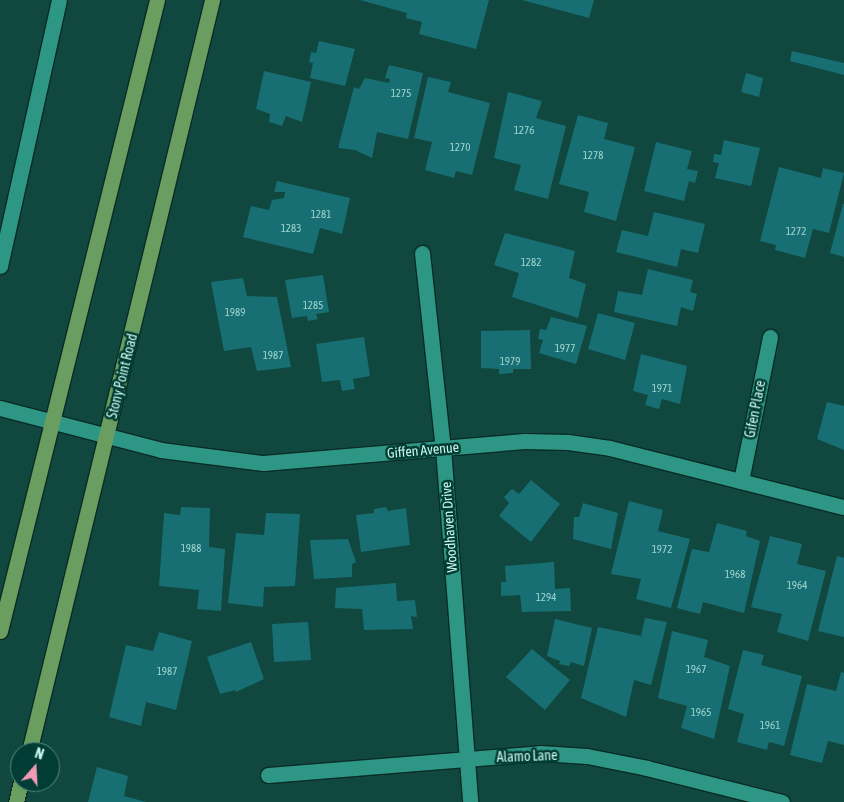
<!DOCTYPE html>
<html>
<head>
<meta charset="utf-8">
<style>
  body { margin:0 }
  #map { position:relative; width:844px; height:802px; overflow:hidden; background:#10473e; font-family:"Asap Condensed",sans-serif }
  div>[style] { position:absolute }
  .building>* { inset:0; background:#186f73 }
  .roads { filter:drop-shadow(1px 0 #0a2b25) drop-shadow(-1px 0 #0a2b25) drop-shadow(0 1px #0a2b25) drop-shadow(0 -1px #0a2b25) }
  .minor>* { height:15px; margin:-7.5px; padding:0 7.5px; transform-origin:7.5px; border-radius:7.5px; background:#2e9685 }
  .major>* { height:15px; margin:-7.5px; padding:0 7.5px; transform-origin:7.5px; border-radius:7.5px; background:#699e60 }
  span { translate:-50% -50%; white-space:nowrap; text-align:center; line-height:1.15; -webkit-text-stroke:5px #013d34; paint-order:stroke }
  .number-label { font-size:11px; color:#9dd5ce }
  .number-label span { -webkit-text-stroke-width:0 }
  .street-label { font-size:14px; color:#c9f7ec }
  .north { position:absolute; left:10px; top:742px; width:50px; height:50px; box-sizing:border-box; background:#013d34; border:1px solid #51877e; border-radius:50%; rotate:19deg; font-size:14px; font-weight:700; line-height:20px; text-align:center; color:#c9f7ec }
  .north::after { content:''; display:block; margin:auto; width:18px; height:22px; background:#f09ab5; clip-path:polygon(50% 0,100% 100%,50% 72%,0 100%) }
</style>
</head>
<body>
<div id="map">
  <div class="building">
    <div style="clip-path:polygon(360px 0,489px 0,476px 49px,419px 34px,422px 22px,406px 18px,407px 13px)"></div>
    <div style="clip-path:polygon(522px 0,594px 0,589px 18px)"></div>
    <div style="clip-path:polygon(319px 41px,355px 49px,345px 86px,310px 78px,313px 63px,309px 62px,311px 52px,316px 53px)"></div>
    <div style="clip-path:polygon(792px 51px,844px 63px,844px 75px,790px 61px)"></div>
    <div style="clip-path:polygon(389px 65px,423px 73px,408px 139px,377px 132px,372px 158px,355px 150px,338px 148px,354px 87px,359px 89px,365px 78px,389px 83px,390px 79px,385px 78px)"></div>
    <div style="clip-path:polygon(264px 71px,311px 82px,302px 122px,286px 116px,282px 126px,269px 122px,270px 114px,256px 109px)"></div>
    <div style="clip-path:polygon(746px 73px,763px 78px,759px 97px,741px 92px)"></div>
    <div style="clip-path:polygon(428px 77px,451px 82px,448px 92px,490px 103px,472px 175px,456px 171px,454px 178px,425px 170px,432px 142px,414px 138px)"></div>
    <div style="clip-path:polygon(508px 92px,542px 101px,536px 118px,566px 126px,548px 199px,514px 190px,521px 165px,494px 158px)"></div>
    <div style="clip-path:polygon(578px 115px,608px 123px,604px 139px,635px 147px,616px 221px,584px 212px,589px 192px,559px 184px)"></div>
    <div style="clip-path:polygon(724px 140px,760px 148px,751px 186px,715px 178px,719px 163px,713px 162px,714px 154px,721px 155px)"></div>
    <div style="clip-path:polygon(656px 142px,692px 151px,687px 169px,698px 171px,695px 183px,689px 181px,684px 201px,644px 191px)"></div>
    <div style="clip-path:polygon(779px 167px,821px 178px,823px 168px,844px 173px,829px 233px,813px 229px,805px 258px,775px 250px,776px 245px,760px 241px)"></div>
    <div style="clip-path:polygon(277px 181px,350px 198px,342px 234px,320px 228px,313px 254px,243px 237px,251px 206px,269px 210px,272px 200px,284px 198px,285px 192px,274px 192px)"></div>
    <div style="clip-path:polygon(843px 204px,844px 204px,844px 257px,830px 253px)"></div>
    <div style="clip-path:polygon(654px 212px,705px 224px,698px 253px,681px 249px,677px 267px,616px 252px,622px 230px,648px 236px)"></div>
    <div style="clip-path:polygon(505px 233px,575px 251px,569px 278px,586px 284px,578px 318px,512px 297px,519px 273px,494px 265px)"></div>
    <div style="clip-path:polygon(648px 269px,693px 280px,690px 292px,697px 294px,693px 311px,681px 307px,677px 326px,614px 312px,618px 291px,642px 295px)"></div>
    <div style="clip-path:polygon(323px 275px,329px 312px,316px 314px,318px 319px,308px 321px,307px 316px,292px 318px,285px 280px)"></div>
    <div style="clip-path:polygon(243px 278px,247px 296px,277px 297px,291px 367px,257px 371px,251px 347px,224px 351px,211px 282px)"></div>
    <div style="clip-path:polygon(598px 313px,635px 323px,625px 360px,588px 349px)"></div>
    <div style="clip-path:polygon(551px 317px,587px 326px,576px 364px,539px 353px,543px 340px,538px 339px,540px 329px,546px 330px)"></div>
    <div style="clip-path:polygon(530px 330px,531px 369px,513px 369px,513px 373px,499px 374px,499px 369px,481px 368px,481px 331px)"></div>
    <div style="clip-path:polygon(364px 337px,370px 376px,353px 379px,355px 389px,342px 391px,340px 380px,322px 382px,316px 344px)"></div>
    <div style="clip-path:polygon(641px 354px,687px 366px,680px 404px,662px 399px,659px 409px,645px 405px,648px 395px,633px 391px)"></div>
    <div style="clip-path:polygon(827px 402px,844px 406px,844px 450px,817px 439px)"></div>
    <div style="clip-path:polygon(531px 480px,560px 504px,531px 542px,499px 516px,509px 503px,504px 497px,512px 489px,519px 494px)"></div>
    <div style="clip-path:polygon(629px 501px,663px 510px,658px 531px,690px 539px,671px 608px,636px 599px,641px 579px,611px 574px)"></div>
    <div style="clip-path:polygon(583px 503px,618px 513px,611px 549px,573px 539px,574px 517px,579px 517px)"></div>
    <div style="clip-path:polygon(181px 507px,210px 508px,209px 547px,225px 549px,221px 611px,197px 609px,199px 590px,159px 586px,164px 513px,180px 515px)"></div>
    <div style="clip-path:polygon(386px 507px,388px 511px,406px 508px,410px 545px,361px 552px,356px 515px,374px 513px,374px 509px)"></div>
    <div style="clip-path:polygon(266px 513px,300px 514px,295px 586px,264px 587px,263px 607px,228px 603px,236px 533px,264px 535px)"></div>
    <div style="clip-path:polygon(717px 523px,747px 531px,746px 536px,760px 541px,744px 613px,703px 602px,700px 614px,677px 608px,692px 549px,709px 552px)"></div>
    <div style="clip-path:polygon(770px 536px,802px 544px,797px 564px,826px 571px,808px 641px,777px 632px,782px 614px,751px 607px)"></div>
    <div style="clip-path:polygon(348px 539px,356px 562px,352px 564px,352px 577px,314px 579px,310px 540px)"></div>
    <div style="clip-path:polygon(837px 556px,844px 558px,844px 637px,818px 631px)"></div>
    <div style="clip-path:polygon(554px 562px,555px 589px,570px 588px,571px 611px,522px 612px,520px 595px,501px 596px,501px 582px,506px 582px,505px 566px)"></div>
    <div style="clip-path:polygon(396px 583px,397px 601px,415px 600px,417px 617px,411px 616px,413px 629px,364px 630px,362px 609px,335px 608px,336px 588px)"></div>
    <div style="clip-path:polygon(645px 618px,667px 622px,651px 685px,634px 680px,626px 717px,581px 698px,598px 627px,641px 636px)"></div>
    <div style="clip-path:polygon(555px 619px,592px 628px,584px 666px,571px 662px,569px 666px,559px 664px,560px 661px,547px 656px)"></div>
    <div style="clip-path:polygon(308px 622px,311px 660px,274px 662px,272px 624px)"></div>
    <div style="clip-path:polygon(672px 631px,708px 640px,704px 657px,730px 666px,714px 739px,681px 728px,687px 706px,658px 698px)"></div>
    <div style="clip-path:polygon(159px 632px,192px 641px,176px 710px,146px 702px,141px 726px,109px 717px,126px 645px,153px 651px)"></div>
    <div style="clip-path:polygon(251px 642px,264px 679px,236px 692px,235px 690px,220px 694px,207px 657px)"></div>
    <div style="clip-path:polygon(532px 649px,570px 680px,545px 710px,506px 677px)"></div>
    <div style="clip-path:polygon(743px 650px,764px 655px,761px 665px,802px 676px,784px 746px,769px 742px,767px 750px,737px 742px,744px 714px,728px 709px)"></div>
    <div style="clip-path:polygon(841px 672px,844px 673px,844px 745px,828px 741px,822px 763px,790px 755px,807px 684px,836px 691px)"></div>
    <div style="clip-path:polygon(97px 767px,128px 776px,124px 796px,146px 802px,88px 802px)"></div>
  </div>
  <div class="roads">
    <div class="minor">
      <div style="left:422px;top:253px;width:196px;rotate:83.9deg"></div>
      <div style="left:443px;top:448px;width:355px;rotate:85.6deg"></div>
      <div style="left:0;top:266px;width:272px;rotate:-77.5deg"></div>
      <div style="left:0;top:408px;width:166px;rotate:14.6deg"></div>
      <div style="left:161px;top:450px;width:103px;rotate:7.3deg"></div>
      <div style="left:263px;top:463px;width:262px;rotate:-4.8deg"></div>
      <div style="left:524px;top:441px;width:44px;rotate:1.3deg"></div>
      <div style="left:568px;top:442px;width:42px;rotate:8.1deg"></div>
      <div style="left:610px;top:448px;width:241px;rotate:14.2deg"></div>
      <div style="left:741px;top:481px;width:147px;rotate:-78.6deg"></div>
      <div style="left:268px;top:775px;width:273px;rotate:-4.6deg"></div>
      <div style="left:540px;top:753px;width:47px;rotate:3.7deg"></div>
      <div style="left:587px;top:756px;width:61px;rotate:11.3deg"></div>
      <div style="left:647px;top:768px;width:139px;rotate:14.1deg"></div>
    </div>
    <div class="major">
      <div style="left:0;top:631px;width:650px;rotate:-76.03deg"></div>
      <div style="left:29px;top:752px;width:774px;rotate:-76.32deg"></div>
      <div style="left:16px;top:802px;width:21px;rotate:-76deg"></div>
    </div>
  </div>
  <div class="number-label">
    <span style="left:401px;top:93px">1275</span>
    <span style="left:524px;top:130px">1276</span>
    <span style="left:460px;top:147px">1270</span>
    <span style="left:593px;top:155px">1278</span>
    <span style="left:321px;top:214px">1281</span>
    <span style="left:291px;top:228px">1283</span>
    <span style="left:796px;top:231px">1272</span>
    <span style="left:531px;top:262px">1282</span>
    <span style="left:313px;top:305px">1285</span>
    <span style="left:235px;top:312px">1989</span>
    <span style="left:565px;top:348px">1977</span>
    <span style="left:273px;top:355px">1987</span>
    <span style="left:510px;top:361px">1979</span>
    <span style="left:662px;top:388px">1971</span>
    <span style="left:191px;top:548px">1988</span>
    <span style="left:662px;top:549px">1972</span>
    <span style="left:735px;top:574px">1968</span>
    <span style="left:797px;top:585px">1964</span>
    <span style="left:546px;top:597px">1294</span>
    <span style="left:696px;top:669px">1967</span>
    <span style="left:167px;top:671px">1987</span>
    <span style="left:701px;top:712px">1965</span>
    <span style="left:770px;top:725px">1961</span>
  </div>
  <div class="street-label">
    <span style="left:122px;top:376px;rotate:-76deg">Stony Point Road</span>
    <span style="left:755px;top:409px;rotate:-79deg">Gifen Place</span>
    <span style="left:423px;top:450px;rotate:-5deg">Giffen Avenue</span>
    <span style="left:449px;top:527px;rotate:-94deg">Woodhaven Drive</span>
    <span style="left:527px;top:756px;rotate:-2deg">Alamo Lane</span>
  </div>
  <div class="north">N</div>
</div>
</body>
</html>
